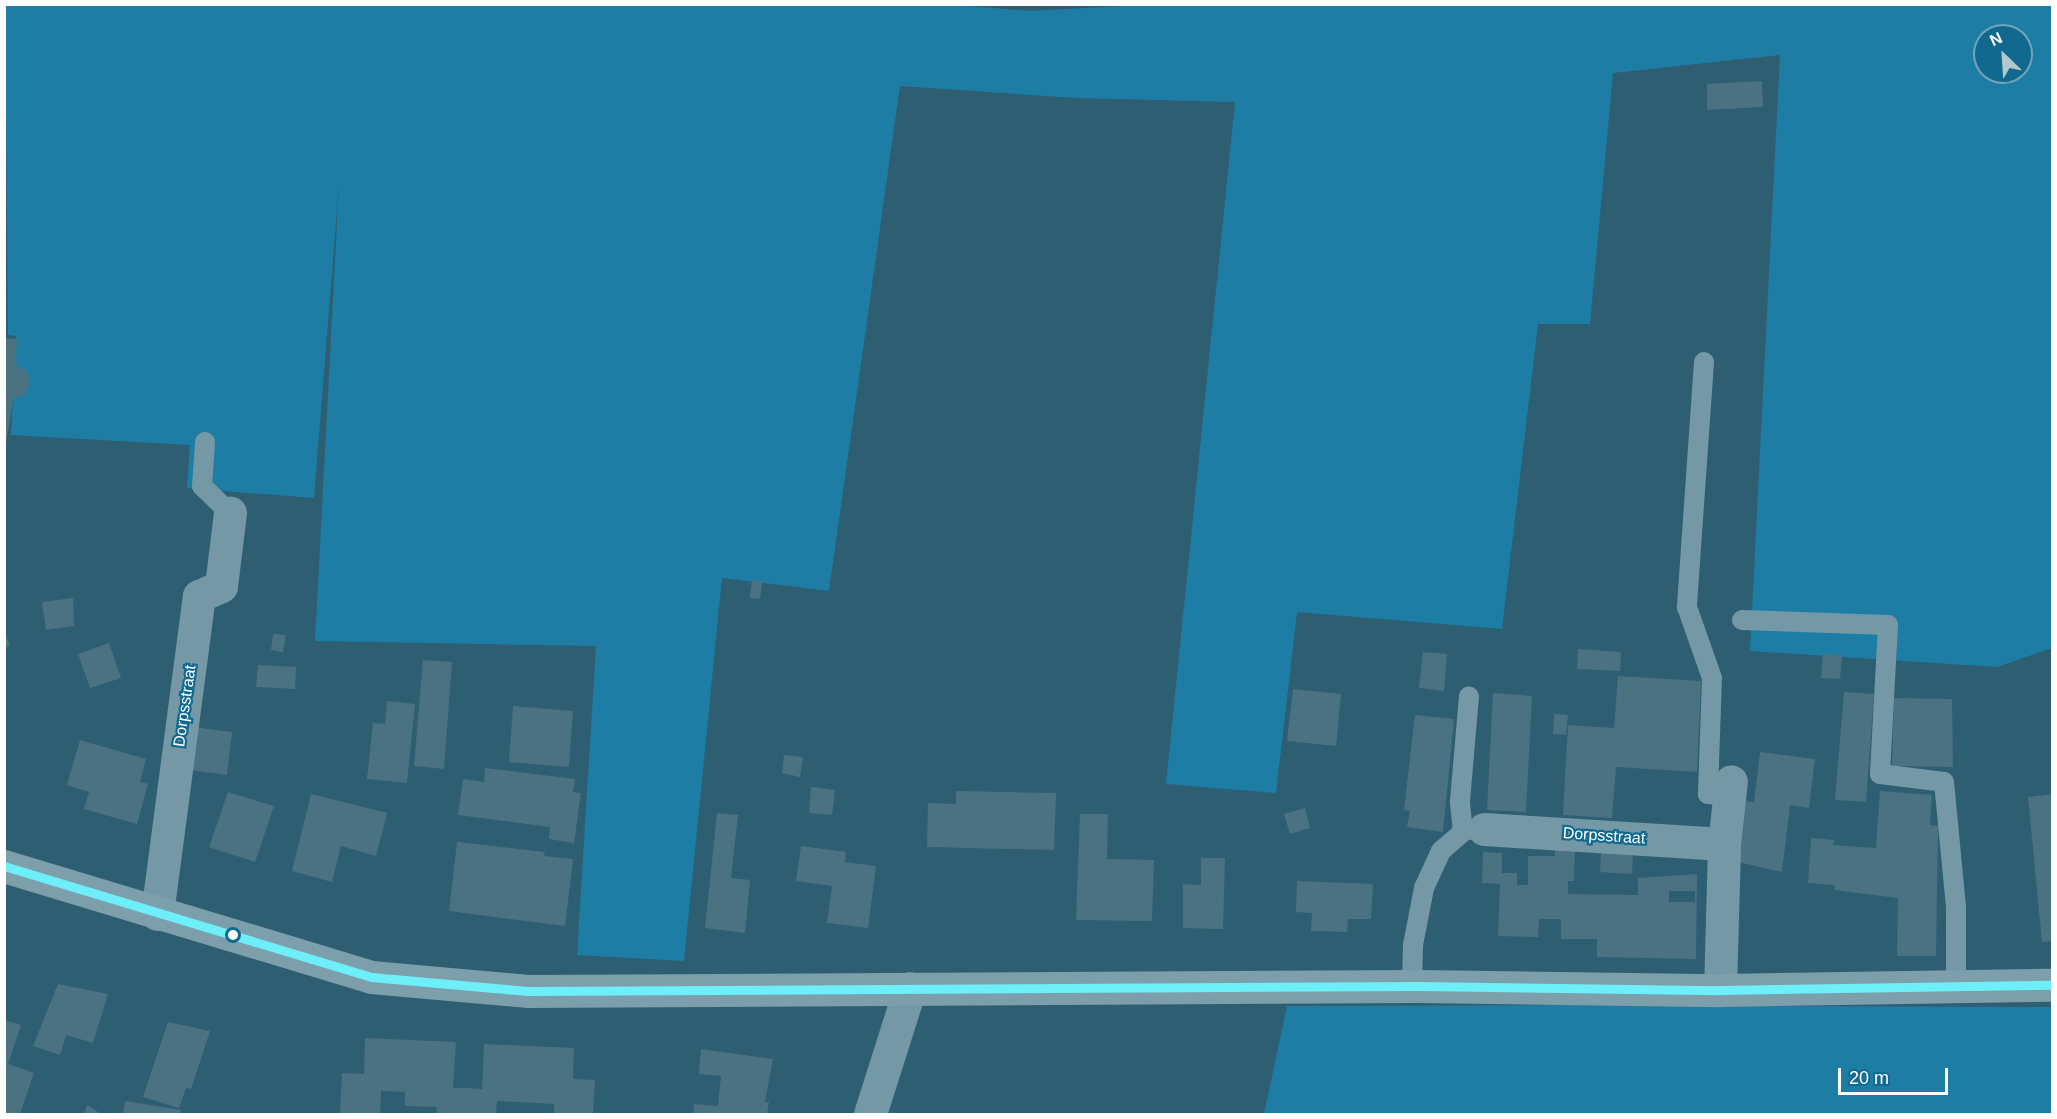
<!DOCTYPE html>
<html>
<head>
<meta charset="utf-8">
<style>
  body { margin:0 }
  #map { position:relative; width:2057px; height:1119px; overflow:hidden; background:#2e5e72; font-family:Arial,sans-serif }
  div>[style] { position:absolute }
  .green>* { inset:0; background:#1e7da4 }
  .building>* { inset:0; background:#4b7282 }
  .lane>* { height:20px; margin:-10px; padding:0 10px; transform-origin:10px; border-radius:10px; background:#7598a6 }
  .street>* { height:33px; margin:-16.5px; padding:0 16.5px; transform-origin:16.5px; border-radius:16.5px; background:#7598a6 }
  .secondary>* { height:33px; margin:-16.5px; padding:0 16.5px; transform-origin:16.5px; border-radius:16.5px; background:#7d9eab }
  .bus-1>* { height:9px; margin:-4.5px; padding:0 4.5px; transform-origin:4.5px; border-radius:4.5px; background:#6deef8 }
  .dots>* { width:16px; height:16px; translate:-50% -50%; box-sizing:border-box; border:3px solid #11698f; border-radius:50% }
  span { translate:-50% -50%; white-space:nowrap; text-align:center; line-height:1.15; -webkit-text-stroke:4.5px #11698f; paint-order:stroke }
  .street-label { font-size:16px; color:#fff }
  .frame { position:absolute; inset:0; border:6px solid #fff; pointer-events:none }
  .north { position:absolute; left:1973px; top:24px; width:60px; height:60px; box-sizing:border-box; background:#11698f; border:2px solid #70a5bc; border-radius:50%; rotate:335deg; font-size:16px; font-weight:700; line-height:24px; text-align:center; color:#fff }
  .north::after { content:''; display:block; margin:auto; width:21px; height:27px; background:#b6c7ce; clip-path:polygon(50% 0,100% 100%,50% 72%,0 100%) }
  .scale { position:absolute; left:1838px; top:1068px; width:110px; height:27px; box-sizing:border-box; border:3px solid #fff; border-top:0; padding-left:8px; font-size:18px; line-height:21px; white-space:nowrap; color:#fff; -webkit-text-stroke:4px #11698f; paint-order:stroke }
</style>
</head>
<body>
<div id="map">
  <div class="green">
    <div style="clip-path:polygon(evenodd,943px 4px,1030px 11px,1160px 4px,2052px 5px,2052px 648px,1997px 667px,1750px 651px,1780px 55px,1613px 73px,1590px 324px,1538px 324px,1502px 629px,1297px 612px,1276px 793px,1166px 784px,1235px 102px,1075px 98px,900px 86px,829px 591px,722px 578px,684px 961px,577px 955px,596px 646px,315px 641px,339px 185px,314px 498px,187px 488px,190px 445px,11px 435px,16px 336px,8px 335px,5px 5px,943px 4px,1985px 36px,2021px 36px,2021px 72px,1985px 72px,1985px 36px)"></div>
    <div style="clip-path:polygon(1562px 1005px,2052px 1007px,2052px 1114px,1264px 1114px,1287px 1006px)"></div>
  </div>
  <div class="building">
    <div style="clip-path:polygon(1762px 81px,1763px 107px,1707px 110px,1707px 84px)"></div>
    <div style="clip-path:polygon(4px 338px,17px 339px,16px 364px,27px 372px,30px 383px,25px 394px,13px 399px,6px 445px)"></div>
    <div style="clip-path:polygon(752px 580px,762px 582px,760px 599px,750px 598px)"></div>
    <div style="clip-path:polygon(73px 598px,74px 626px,46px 630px,42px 602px)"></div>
    <div style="clip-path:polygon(4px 629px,10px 646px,4px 648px)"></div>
    <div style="clip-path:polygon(273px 634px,286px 635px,283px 652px,271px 650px)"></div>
    <div style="clip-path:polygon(109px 643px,121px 678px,90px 688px,78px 654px)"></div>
    <div style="clip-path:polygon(1578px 649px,1621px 652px,1620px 671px,1577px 669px)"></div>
    <div style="clip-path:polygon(1423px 652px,1447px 654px,1444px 691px,1419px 688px)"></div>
    <div style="clip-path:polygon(1823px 654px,1842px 655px,1840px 679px,1821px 678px)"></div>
    <div style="clip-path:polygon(423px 660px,452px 662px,444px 769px,414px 766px)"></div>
    <div style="clip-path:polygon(258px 665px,296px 667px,295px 689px,256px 687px)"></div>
    <div style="clip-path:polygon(1618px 676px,1701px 681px,1697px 772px,1616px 767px,1612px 818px,1563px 815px,1568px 725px,1614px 728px)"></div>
    <div style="clip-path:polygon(1293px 689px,1341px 694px,1336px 746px,1287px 741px)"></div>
    <div style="clip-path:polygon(1844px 692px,1874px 694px,1866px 802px,1835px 800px)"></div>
    <div style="clip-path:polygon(1493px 693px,1532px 696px,1526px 812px,1487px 810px)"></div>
    <div style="clip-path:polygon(1894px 698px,1952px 699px,1953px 767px,1892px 766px)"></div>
    <div style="clip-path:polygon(387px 701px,415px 704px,407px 783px,367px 779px,373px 723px,385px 724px)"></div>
    <div style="clip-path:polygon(513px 706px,573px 711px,569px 767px,509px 762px)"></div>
    <div style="clip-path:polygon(1554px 714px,1568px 715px,1566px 735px,1553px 734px)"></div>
    <div style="clip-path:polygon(1415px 715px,1454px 719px,1443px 832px,1407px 827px,1410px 811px,1404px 810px)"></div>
    <div style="clip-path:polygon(193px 727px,232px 732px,227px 775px,189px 770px)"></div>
    <div style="clip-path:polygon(80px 740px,146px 759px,140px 782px,148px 784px,137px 824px,84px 809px,89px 792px,67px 785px)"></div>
    <div style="clip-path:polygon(1760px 752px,1815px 759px,1809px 808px,1790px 805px,1782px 872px,1738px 862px,1741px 801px,1754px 802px)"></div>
    <div style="clip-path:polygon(784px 755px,803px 757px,800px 777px,782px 773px)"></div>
    <div style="clip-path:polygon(485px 768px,575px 779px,573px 792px,581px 793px,574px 843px,549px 839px,550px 827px,458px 815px,463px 779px,484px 782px)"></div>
    <div style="clip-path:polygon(811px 787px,835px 790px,832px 815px,809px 813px)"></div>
    <div style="clip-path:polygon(956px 791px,1056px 793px,1054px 850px,927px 847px,928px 803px,956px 804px)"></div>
    <div style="clip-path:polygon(1880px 791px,1932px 795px,1930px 825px,1938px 826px,1936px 956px,1897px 956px,1898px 898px,1834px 890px,1835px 885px,1808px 883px,1811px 838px,1834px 840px,1833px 845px,1876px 848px)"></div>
    <div style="clip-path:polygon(228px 792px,274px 806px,255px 862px,209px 847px)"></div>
    <div style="clip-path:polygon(311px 794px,387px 813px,376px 856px,341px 846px,332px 882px,292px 871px)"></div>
    <div style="clip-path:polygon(2052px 794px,2052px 941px,2042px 942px,2028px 797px)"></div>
    <div style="clip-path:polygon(1305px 808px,1310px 828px,1290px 834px,1284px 814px)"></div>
    <div style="clip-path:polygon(717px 813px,738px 815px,731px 878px,750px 880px,745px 933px,705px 928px)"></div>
    <div style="clip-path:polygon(1080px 814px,1108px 814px,1107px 859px,1154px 860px,1152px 921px,1076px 920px)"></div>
    <div style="clip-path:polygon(457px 842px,545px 852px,544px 856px,573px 859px,565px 926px,449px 911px)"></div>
    <div style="clip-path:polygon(801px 846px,846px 852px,845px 862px,876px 866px,868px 928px,827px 923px,832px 886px,796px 881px)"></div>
    <div style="clip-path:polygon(evenodd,1555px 849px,1575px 849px,1574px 881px,1568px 881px,1568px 894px,1638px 895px,1638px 878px,1697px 874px,1696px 959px,1597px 957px,1597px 939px,1561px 939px,1561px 919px,1539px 919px,1538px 937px,1498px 936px,1500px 884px,1482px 883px,1483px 852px,1502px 853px,1502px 873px,1517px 873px,1517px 885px,1528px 885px,1528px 856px,1555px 856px,1555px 849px,1669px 891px,1695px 891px,1695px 902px,1669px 902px,1669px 891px)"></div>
    <div style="clip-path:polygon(1601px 852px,1633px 854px,1632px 874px,1600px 872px)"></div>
    <div style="clip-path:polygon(1201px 858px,1225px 858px,1223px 929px,1183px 928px,1183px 884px,1201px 885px)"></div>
    <div style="clip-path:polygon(1297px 881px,1373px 884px,1371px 919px,1348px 919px,1347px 932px,1311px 931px,1312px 913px,1296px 912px)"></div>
    <div style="clip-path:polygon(58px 984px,108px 994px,93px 1043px,66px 1035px,60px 1055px,33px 1046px)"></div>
    <div style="clip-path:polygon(4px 1020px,21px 1025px,8px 1064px,34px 1073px,20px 1114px,4px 1114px)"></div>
    <div style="clip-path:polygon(168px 1022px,210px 1031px,191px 1089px,186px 1088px,179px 1108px,143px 1097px)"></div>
    <div style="clip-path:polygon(365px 1038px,456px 1042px,453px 1088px,468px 1088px,482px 1089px,484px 1044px,574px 1048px,573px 1079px,595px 1080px,593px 1114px,554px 1114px,554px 1104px,497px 1101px,496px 1114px,436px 1114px,437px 1107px,405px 1106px,405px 1092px,381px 1091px,380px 1114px,340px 1113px,342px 1073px,364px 1074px)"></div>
    <div style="clip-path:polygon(701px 1049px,773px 1059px,765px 1102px,769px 1102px,767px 1114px,693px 1114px,694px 1104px,718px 1106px,721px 1076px,699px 1074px)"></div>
    <div style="clip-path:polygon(125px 1101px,181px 1110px,180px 1114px,123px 1114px)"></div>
    <div style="clip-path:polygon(87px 1105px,98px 1112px,98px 1114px,84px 1114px)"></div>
  </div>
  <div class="lane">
    <div style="left:1704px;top:362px;width:246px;rotate:94deg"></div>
    <div style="left:1687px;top:607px;width:75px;rotate:70.6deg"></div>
    <div style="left:1712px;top:678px;width:116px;rotate:92deg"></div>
    <div style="left:1708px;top:794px;width:22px;rotate:5deg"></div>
    <div style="left:205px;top:442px;width:44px;rotate:93.9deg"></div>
    <div style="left:202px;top:486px;width:39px;rotate:44deg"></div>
    <div style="left:1742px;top:620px;width:146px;rotate:2deg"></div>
    <div style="left:1888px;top:625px;width:149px;rotate:93.1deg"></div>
    <div style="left:1880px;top:774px;width:64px;rotate:7.1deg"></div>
    <div style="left:1944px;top:782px;width:125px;rotate:84.5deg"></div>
    <div style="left:1956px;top:906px;width:82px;rotate:90deg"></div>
    <div style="left:1463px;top:832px;width:31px;rotate:-96deg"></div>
    <div style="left:1460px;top:801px;width:105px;rotate:-85.1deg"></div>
    <div style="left:1412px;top:986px;width:41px;rotate:-88.6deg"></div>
    <div style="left:1413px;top:945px;width:58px;rotate:-79.1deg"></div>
    <div style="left:1424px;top:888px;width:41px;rotate:-65.3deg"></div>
    <div style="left:1441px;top:851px;width:32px;rotate:-41deg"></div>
    <div style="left:1465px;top:830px;width:19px;rotate:-3deg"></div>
  </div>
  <div class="street">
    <div style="left:1484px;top:829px;width:240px;rotate:3.6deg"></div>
    <div style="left:157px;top:914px;width:321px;rotate:-82.5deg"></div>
    <div style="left:199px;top:596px;width:24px;rotate:-24deg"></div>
    <div style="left:221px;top:586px;width:74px;rotate:-83deg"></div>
    <div style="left:1720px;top:990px;width:146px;rotate:-88.4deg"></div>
    <div style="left:1724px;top:844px;width:63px;rotate:-83.7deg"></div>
    <div style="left:870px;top:1114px;width:132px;rotate:-72.4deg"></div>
  </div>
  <div class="secondary">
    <div style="left:4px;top:866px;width:383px;rotate:16.8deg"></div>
    <div style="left:371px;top:977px;width:158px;rotate:5.1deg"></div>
    <div style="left:528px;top:991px;width:890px;rotate:-0.32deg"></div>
    <div style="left:1418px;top:986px;width:302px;rotate:0.8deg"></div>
    <div style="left:1720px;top:990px;width:332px;rotate:-0.9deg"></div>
  </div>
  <div class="bus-1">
    <div style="left:4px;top:866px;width:383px;rotate:16.8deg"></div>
    <div style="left:371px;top:977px;width:158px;rotate:5.1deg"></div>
    <div style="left:528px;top:991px;width:890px;rotate:-0.32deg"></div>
    <div style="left:1418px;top:986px;width:302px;rotate:0.8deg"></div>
    <div style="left:1720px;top:990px;width:332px;rotate:-0.9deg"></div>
  </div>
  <div class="dots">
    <div style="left:233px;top:935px;background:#fff"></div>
  </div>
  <div class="street-label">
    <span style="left:185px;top:706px;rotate:-82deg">Dorpsstraat</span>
    <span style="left:1604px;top:836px;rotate:4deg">Dorpsstraat</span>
  </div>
  <div class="frame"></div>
  <div class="north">N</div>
  <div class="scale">20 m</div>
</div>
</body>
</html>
